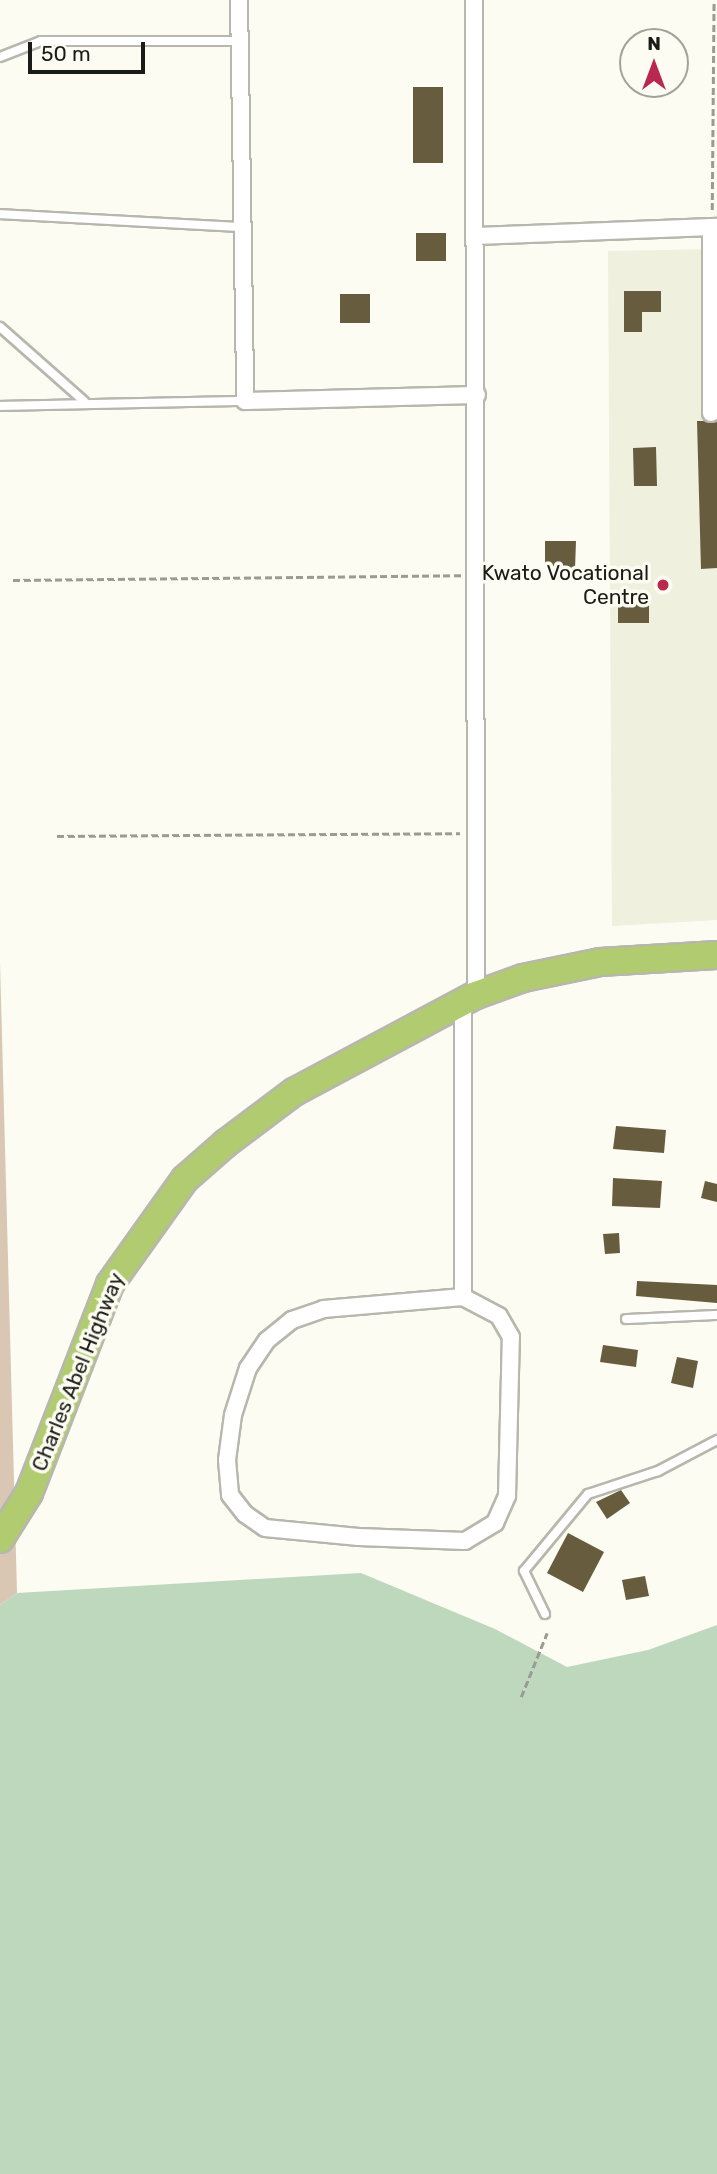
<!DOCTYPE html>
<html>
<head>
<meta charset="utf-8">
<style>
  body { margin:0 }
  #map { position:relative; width:717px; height:2174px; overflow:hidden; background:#fcfcf2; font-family:Rubik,sans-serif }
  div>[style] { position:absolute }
  .built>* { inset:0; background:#eff0de }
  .green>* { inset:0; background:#d9c7b3 }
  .water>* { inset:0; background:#bed8be }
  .building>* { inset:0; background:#685c3f }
  .path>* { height:2.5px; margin-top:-1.25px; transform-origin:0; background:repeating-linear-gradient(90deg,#9b9b93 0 7px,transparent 0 10.5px) }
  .roads { filter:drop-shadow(2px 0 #b7b7ad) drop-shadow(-2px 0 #b7b7ad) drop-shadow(0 2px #b7b7ad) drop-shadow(0 -2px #b7b7ad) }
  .lane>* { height:8px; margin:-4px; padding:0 4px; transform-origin:4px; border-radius:4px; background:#fff }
  .street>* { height:16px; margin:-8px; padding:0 8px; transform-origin:8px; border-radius:8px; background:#fff }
  .primary>* { height:26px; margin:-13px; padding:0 13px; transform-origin:13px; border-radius:13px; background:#b1cb71 }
  .dots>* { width:19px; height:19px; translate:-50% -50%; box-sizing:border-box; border:4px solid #fcfcf2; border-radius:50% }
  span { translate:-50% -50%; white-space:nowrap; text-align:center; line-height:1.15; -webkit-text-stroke:7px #fcfcf2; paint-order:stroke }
  .poi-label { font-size:21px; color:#1b1b17 }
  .right { translate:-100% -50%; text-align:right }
  .street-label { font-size:21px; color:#1b1b17 }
  .north { position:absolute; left:619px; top:28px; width:70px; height:70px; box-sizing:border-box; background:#fcfcf2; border:2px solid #a2a29a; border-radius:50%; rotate:0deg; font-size:19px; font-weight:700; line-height:28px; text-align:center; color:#1b1b17 }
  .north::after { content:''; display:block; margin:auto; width:24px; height:32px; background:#b9294f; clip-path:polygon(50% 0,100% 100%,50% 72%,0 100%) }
  .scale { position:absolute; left:28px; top:42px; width:117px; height:32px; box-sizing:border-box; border:4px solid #1b1b17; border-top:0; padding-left:9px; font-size:21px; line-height:24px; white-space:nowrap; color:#1b1b17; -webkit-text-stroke:5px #fcfcf2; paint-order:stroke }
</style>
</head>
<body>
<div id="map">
  <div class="built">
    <div style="clip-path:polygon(717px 249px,717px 920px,612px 926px,608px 251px)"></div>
  </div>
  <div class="green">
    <div style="clip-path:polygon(0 962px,17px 1593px,0 1605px)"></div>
  </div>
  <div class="water">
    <div style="clip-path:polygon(361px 1573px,495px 1629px,567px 1667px,648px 1650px,717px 1625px,717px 2174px,0 2174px,0 1605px,17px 1593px)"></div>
  </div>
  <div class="building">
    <div style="clip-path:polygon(413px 87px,443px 87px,443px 163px,413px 163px)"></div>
    <div style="clip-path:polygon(416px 233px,446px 233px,446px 261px,416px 261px)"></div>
    <div style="clip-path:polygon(624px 291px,661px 291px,661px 312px,642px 312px,642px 332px,624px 332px)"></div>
    <div style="clip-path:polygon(340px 294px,370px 294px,370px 323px,340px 323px)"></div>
    <div style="clip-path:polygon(697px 421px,717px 421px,717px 568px,701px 569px)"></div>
    <div style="clip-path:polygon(656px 447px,657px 486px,634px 486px,633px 448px)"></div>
    <div style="clip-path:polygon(545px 541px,576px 541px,575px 569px,545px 568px)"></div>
    <div style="clip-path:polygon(618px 595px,649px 595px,649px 623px,618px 623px)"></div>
    <div style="clip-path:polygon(616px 1126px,666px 1130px,664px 1153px,613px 1149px)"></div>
    <div style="clip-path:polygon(613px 1178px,662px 1181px,660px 1208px,612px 1206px)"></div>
    <div style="clip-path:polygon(705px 1181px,717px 1184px,717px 1202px,701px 1198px)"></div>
    <div style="clip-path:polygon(619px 1233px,620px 1253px,605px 1254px,603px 1234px)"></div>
    <div style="clip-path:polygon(637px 1281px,717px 1285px,717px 1303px,636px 1296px)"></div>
    <div style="clip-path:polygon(603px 1345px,638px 1350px,636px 1367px,600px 1362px)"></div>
    <div style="clip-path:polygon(677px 1357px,698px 1361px,693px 1388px,671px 1383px)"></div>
    <div style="clip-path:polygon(621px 1490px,630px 1503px,607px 1519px,596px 1502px)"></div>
    <div style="clip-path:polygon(568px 1533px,604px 1552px,583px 1592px,547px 1573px)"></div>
    <div style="clip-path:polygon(645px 1576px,649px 1596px,626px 1600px,622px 1580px)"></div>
  </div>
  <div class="path">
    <div style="left:712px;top:210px;width:210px;rotate:-89.5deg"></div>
    <div style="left:13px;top:580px;width:448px;rotate:-0.6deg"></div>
    <div style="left:57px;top:836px;width:403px;rotate:-0.4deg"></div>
    <div style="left:521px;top:1697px;width:69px;rotate:-67.9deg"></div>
  </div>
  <div class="roads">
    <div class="lane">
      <div style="left:0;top:57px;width:44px;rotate:-21.3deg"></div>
      <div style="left:41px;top:41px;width:198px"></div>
      <div style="left:0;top:214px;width:240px;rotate:3.1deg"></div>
      <div style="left:0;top:327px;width:112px;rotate:41.4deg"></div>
      <div style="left:0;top:406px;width:245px;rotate:-1.2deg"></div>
      <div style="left:626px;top:1319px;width:91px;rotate:-2.5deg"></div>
      <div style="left:545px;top:1614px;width:48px;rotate:-116deg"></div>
      <div style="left:524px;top:1571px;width:100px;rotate:-50.3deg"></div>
      <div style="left:588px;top:1494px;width:74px;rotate:-18.2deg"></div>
      <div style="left:658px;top:1471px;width:67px;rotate:-27.7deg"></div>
    </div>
    <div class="street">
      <div style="left:239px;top:0;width:401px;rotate:89.1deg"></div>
      <div style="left:245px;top:401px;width:232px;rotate:-1.5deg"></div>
      <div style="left:474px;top:0;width:995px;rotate:89.88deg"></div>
      <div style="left:478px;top:236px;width:239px;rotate:-2.2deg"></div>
      <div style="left:711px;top:413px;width:186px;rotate:-90deg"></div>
      <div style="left:463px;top:1001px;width:296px;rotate:90deg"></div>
      <div style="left:463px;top:1297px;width:140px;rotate:175.1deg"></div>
      <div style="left:324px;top:1309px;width:34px;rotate:161deg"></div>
      <div style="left:292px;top:1320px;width:32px;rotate:141deg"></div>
      <div style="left:267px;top:1340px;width:34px;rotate:124deg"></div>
      <div style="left:248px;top:1368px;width:49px;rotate:107.7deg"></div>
      <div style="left:233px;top:1415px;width:45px;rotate:97.6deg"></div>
      <div style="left:227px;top:1460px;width:35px;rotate:85deg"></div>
      <div style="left:230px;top:1495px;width:24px;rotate:52deg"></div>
      <div style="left:245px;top:1514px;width:24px;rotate:35deg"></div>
      <div style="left:265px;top:1528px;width:94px;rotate:5.5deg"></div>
      <div style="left:359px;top:1537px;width:106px;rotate:2.2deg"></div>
      <div style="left:465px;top:1541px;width:35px;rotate:-31deg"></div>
      <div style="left:495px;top:1523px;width:30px;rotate:-66deg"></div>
      <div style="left:507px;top:1496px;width:159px;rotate:-88.6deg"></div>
      <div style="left:511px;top:1337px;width:24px;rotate:-120deg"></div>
      <div style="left:499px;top:1316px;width:41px;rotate:-152.2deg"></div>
    </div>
    <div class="primary">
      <div style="left:0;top:1539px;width:54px;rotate:-57.8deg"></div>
      <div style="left:29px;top:1493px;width:224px;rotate:-68.8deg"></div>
      <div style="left:110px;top:1284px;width:129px;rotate:-54.5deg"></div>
      <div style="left:185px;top:1179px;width:55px;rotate:-41.3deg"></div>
      <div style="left:226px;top:1143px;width:85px;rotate:-36.9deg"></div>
      <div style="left:294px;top:1092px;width:206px;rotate:-28.1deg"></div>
      <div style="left:476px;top:995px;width:50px;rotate:-19.9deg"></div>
      <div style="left:523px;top:978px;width:79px;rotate:-11.7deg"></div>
      <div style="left:600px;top:962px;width:117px;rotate:-3.4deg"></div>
    </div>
  </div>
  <div class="dots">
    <div style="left:663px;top:585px;background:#b9294f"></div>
  </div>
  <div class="poi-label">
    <span class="right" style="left:649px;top:585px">Kwato Vocational<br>Centre</span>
  </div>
  <div class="street-label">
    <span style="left:78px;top:1372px;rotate:-68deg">Charles Abel Highway</span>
  </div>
  <div class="north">N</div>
  <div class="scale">50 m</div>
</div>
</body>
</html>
